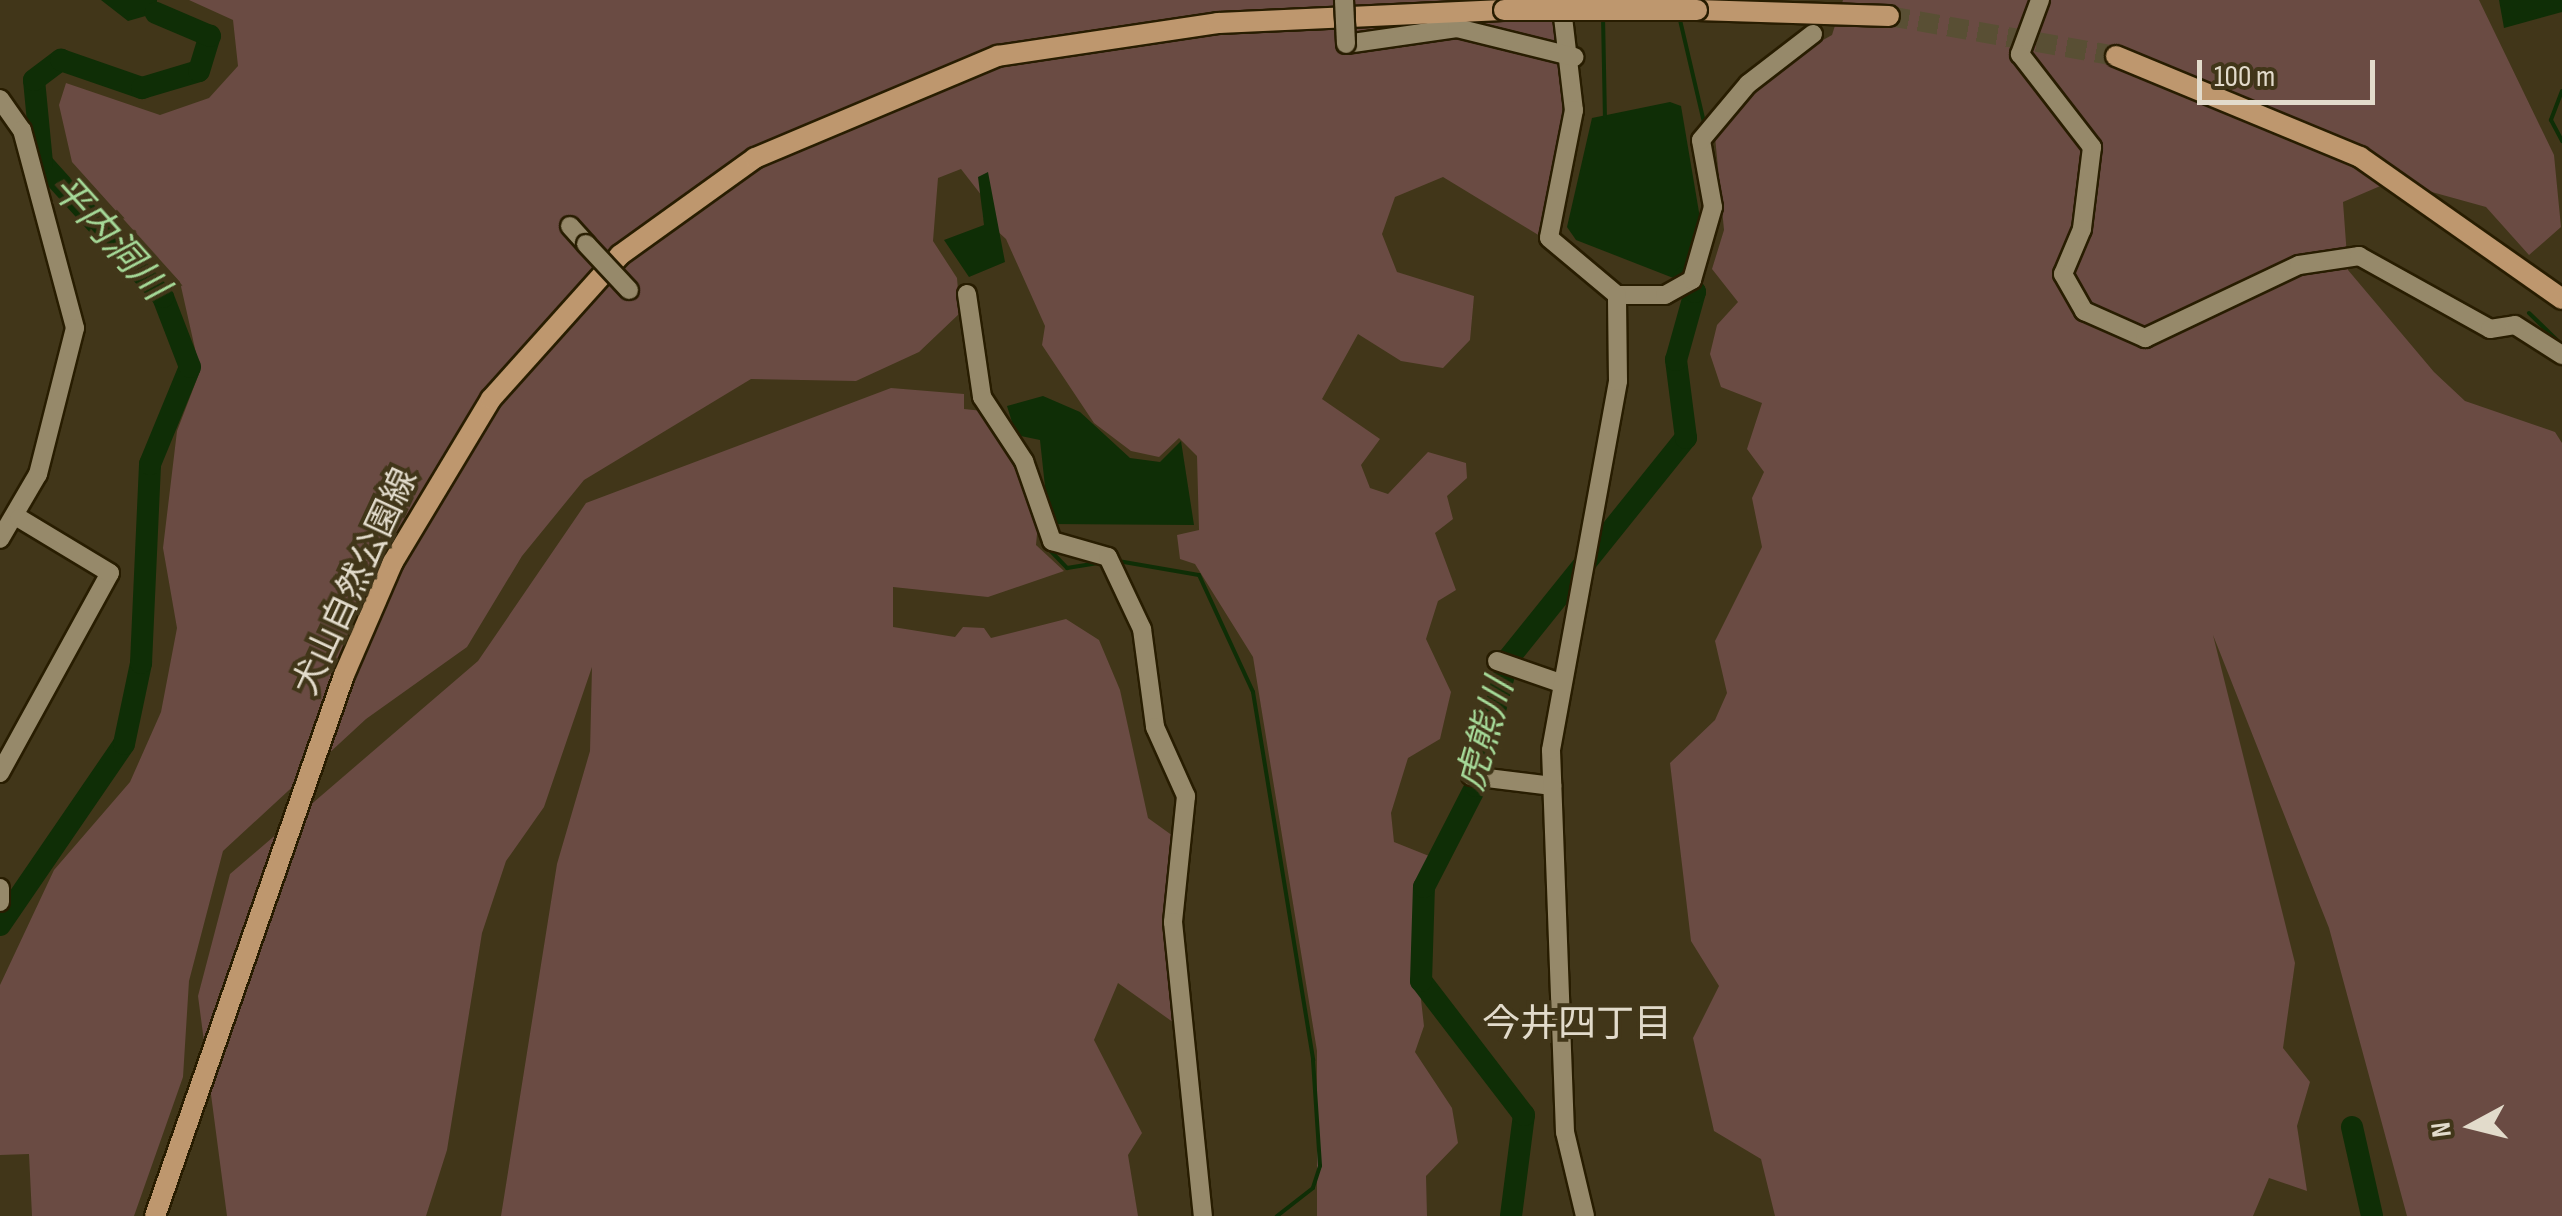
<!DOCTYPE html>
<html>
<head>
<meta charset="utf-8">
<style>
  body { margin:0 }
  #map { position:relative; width:2562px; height:1216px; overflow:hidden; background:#413619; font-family:"Sofia Sans Condensed","Noto Sans JP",sans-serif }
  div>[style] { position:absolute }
  .green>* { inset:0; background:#6a4b43 }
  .water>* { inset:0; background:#0f2e06 }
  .stream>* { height:4px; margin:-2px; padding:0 2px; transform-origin:2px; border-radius:2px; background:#0f2e06 }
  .river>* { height:22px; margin:-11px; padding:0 11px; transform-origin:11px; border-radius:11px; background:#0f2e06 }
  .major-tunnel>* { height:20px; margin-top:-10px; transform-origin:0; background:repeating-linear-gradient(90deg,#594f34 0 20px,transparent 0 30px) }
  .roads { filter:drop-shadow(2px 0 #281d01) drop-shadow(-2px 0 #281d01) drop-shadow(0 2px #281d01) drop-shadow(0 -2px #281d01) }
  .minor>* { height:18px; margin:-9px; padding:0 9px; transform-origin:9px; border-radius:9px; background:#96896a }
  .major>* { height:20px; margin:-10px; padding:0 10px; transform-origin:10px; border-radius:10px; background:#be976e }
  .bridges { filter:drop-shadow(2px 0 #281d01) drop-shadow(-2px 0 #281d01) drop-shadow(0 2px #281d01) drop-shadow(0 -2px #281d01) }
  .minor-bridge>* { height:18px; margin:-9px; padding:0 9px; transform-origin:9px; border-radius:9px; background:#96896a }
  .major-bridge>* { height:20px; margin:-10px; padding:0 10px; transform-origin:10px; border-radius:10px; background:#be976e }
  span { translate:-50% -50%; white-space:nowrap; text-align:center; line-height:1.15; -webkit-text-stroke:8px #413619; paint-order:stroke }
  .street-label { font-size:35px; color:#e2dbcb }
  .water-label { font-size:38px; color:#a5d998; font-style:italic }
  .neighbourhood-label { font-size:38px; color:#e2dbcb }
  .north { position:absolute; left:2422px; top:1076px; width:100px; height:100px; -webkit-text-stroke:8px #413619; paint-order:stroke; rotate:263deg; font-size:28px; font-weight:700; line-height:40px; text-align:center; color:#e2dbcb }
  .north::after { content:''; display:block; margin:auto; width:35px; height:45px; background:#e2dbcb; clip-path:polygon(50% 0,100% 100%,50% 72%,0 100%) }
  .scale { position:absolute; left:2197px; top:60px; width:178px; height:45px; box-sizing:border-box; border:5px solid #e2dbcb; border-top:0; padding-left:12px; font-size:30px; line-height:35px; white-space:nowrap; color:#e2dbcb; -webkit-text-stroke:8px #413619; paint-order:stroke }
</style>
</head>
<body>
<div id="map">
  <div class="green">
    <div style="clip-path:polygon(189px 0,1551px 0,1569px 109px,1540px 236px,1443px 177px,1395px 197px,1382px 234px,1397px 272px,1474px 296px,1470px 340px,1443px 368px,1401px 361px,1358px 334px,1322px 399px,1380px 439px,1361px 465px,1370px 488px,1388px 494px,1428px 452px,1466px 463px,1467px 478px,1447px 496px,1453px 519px,1435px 533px,1456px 590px,1438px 601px,1426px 639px,1451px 692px,1440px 739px,1408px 758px,1391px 813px,1394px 842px,1429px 856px,1417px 964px,1424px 1026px,1415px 1052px,1452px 1108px,1458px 1143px,1426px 1176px,1427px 1216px,1317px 1216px,1317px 1051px,1253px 657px,1195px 564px,1180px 559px,1177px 535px,1199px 530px,1197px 456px,1179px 438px,1159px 457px,1131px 451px,1094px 423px,1042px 345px,1045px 326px,1006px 239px,983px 218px,982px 196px,961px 169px,938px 178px,933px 241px,957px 278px,960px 313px,919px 352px,856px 381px,751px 379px,584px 480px,522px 556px,467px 647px,366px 719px,223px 851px,189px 981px,183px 1077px,134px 1216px,32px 1216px,29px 1154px,0 1155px,0 985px,54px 870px,130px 782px,161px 712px,177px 628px,163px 548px,177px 431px,200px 371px,180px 282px,72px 162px,59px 105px,66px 83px,160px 115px,209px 98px,238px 66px,233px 20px)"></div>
    <div style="clip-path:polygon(1843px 0,2479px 0,2554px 155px,2561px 227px,2529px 255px,2486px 207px,2392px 181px,2343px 202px,2348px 270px,2434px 372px,2465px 401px,2555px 432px,2562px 443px,2562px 1216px,2407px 1216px,2329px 928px,2213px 635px,2295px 963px,2283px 1048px,2310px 1082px,2297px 1126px,2307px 1191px,2269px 1178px,2253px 1216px,1775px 1216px,1761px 1159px,1714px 1131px,1693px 1038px,1719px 986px,1691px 941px,1670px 763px,1715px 720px,1727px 693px,1715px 641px,1762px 547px,1752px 498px,1764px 472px,1747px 449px,1762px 403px,1721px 387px,1710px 354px,1717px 325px,1738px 302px,1712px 269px,1724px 230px,1715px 137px,1773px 68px,1832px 35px)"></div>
    <div style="clip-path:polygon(891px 388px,964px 394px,964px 409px,983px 411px,1039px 512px,1036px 545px,1064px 571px,988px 597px,893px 587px,893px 627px,955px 637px,963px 627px,984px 628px,991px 638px,1066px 619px,1099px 640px,1120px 690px,1148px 818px,1180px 841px,1177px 1025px,1118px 983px,1094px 1040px,1142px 1133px,1128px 1155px,1138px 1216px,501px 1216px,557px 864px,590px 751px,592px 667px,544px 807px,506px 861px,482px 933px,447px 1150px,426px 1216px,227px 1216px,198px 996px,230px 874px,478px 661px,586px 503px)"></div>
  </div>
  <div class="water">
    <div style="clip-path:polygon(101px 0,157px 0,156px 13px,128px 21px)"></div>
    <div style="clip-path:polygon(2499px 0,2562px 0,2562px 12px,2504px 28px)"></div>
    <div style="clip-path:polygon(1670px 102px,1681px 106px,1701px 224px,1681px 281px,1576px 240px,1567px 227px,1592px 118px)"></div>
    <div style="clip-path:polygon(988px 172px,1005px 262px,969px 277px,944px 240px,984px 225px,978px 177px)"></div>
    <div style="clip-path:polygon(1043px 396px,1080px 412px,1130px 458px,1160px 462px,1181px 441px,1194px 525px,1049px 524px,1040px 440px,1016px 435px,1007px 406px)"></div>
  </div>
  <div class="stream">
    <div style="left:1603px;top:16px;width:101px;rotate:88.9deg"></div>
    <div style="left:1680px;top:20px;width:110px;rotate:76.8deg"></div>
    <div style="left:2562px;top:91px;width:31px;rotate:111deg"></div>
    <div style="left:2551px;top:120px;width:24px;rotate:62deg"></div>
    <div style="left:1710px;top:140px;width:36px;rotate:80deg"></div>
    <div style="left:1703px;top:272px;width:54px;rotate:-73.9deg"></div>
    <div style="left:2529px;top:313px;width:46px;rotate:44.1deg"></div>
    <div style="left:1045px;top:545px;width:32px;rotate:46deg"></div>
    <div style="left:1067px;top:568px;width:33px;rotate:-9deg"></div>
    <div style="left:1118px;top:561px;width:82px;rotate:9.8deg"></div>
    <div style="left:1199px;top:575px;width:129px;rotate:65.2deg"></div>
    <div style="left:1253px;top:692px;width:373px;rotate:80.7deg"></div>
    <div style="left:1313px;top:1060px;width:106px;rotate:86.2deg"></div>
    <div style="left:1320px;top:1166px;width:23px;rotate:108deg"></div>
    <div style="left:1313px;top:1188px;width:46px;rotate:142.1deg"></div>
  </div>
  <div class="river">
    <div style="left:0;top:925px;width:219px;rotate:-55.6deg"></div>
    <div style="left:124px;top:744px;width:83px;rotate:-78.1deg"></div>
    <div style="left:141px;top:663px;width:199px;rotate:-87.4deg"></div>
    <div style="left:150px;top:464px;width:105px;rotate:-67.6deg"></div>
    <div style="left:190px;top:367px;width:75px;rotate:-111.1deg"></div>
    <div style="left:163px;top:297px;width:181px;rotate:-132.1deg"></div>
    <div style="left:42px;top:163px;width:83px;rotate:-95.5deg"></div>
    <div style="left:34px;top:80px;width:34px;rotate:-37deg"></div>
    <div style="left:61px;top:60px;width:86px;rotate:19.1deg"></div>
    <div style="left:142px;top:88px;width:59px;rotate:-16.6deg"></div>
    <div style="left:199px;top:71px;width:37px;rotate:-73deg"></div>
    <div style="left:210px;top:36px;width:59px;rotate:-156.9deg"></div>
    <div style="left:2352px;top:1127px;width:91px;rotate:77.3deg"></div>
    <div style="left:1511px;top:1216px;width:102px;rotate:-82.7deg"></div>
    <div style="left:1524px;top:1115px;width:169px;rotate:-127.5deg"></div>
    <div style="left:1421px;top:981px;width:94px;rotate:-88.2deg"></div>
    <div style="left:1424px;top:887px;width:114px;rotate:-62.8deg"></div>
    <div style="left:1476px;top:786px;width:131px;rotate:-75.9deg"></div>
    <div style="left:1508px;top:659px;width:284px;rotate:-51.2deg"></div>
    <div style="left:1686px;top:438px;width:79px;rotate:-97.3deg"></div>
    <div style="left:1676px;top:360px;width:71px;rotate:-74.4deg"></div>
    <div style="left:1695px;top:292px;width:18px;rotate:-128deg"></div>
  </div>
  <div class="major-tunnel">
    <div style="left:1889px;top:16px;width:230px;rotate:10deg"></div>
  </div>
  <div class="roads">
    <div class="minor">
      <div style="left:1561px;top:0;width:111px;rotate:83.3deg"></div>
      <div style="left:1574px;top:110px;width:130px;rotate:101.1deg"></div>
      <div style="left:1549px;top:238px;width:89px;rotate:40deg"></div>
      <div style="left:1617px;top:295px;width:48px"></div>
      <div style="left:1665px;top:295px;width:31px;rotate:-29deg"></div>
      <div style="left:1692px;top:280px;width:76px;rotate:-74deg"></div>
      <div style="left:1713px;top:207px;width:68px;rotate:-100.2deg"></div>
      <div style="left:1701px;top:140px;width:73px;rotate:-50deg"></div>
      <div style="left:1748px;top:84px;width:82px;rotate:-37.6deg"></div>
      <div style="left:2040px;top:0;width:58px;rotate:110.3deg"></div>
      <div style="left:2020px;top:54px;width:118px;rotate:52.3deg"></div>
      <div style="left:2092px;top:147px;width:83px;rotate:97deg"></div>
      <div style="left:2082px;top:229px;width:49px;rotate:112.9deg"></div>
      <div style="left:2063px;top:274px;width:43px;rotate:60.4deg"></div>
      <div style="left:2084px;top:311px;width:67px;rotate:23.9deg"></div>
      <div style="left:2145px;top:338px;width:170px;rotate:-25.4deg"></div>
      <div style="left:2299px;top:265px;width:61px;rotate:-8.5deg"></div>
      <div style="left:2359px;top:256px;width:150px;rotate:29.1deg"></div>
      <div style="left:2490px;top:329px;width:25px;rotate:-9deg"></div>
      <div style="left:2515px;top:325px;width:56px;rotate:32.6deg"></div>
      <div style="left:1346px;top:44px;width:112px;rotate:-8.2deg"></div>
      <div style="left:1457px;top:28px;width:121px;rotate:13.9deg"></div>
      <div style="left:0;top:99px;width:38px;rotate:55deg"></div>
      <div style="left:22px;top:130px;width:205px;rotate:75deg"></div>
      <div style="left:75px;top:328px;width:151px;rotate:104.2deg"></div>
      <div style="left:38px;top:474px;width:75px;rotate:120.3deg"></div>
      <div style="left:570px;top:226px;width:24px;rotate:48deg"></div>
      <div style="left:967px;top:294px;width:104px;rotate:81.7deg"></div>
      <div style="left:982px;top:397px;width:77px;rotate:56.7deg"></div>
      <div style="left:1024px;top:461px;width:85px;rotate:70.7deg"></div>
      <div style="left:1052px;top:541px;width:58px;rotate:15.9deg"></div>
      <div style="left:1108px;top:557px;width:80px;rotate:64.7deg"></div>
      <div style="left:1142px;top:629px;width:99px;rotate:82.4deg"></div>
      <div style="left:1155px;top:727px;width:76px;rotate:65.8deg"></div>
      <div style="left:1186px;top:796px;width:127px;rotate:95.9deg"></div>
      <div style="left:1173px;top:922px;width:296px;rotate:84.2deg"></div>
      <div style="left:1497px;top:661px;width:67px;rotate:19.2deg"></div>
      <div style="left:0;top:773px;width:228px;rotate:-61.2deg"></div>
      <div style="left:110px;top:573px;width:106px;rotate:-148.9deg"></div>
      <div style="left:1471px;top:776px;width:82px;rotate:7deg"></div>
      <div style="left:0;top:888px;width:14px;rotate:90deg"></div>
      <div style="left:1585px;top:1216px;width:86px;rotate:-103.4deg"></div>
      <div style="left:1565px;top:1132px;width:382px;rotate:-92.1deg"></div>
      <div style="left:1551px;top:750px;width:375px;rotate:-79.7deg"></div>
      <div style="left:1618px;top:381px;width:86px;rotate:-90.7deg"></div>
    </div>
    <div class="major">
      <div style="left:1697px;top:10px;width:192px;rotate:1.8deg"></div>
      <div style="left:2116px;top:56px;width:264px;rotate:22.5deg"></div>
      <div style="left:2360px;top:157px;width:247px;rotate:35.1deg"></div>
      <div style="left:155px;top:1216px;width:573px;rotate:-70.74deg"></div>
      <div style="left:344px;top:675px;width:123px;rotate:-66.6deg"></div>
      <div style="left:393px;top:562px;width:190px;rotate:-59deg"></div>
      <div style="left:491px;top:399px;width:193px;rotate:-48.1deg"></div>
      <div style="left:620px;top:255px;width:166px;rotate:-35.7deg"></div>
      <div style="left:755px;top:158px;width:264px;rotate:-22.8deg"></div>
      <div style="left:998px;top:56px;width:222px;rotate:-8.5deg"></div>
      <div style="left:1218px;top:23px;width:286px;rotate:-2.6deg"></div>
    </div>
  </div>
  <div class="bridges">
    <div class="minor-bridge">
      <div style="left:1344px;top:0;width:44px;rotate:87.4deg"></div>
      <div style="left:586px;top:244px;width:63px;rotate:46.9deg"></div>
    </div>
    <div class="major-bridge">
      <div style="left:1504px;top:10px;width:193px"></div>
    </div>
  </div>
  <div class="street-label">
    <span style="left:356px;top:582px;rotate:-65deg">犬山自然公園線</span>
  </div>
  <div class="water-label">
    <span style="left:109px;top:238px;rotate:48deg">平内洞川</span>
    <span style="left:1486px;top:735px;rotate:-74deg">虎熊川</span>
  </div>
  <div class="neighbourhood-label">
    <span style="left:1577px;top:1025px">今井四丁目</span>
  </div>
  <div class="north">N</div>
  <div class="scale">100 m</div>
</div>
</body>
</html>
